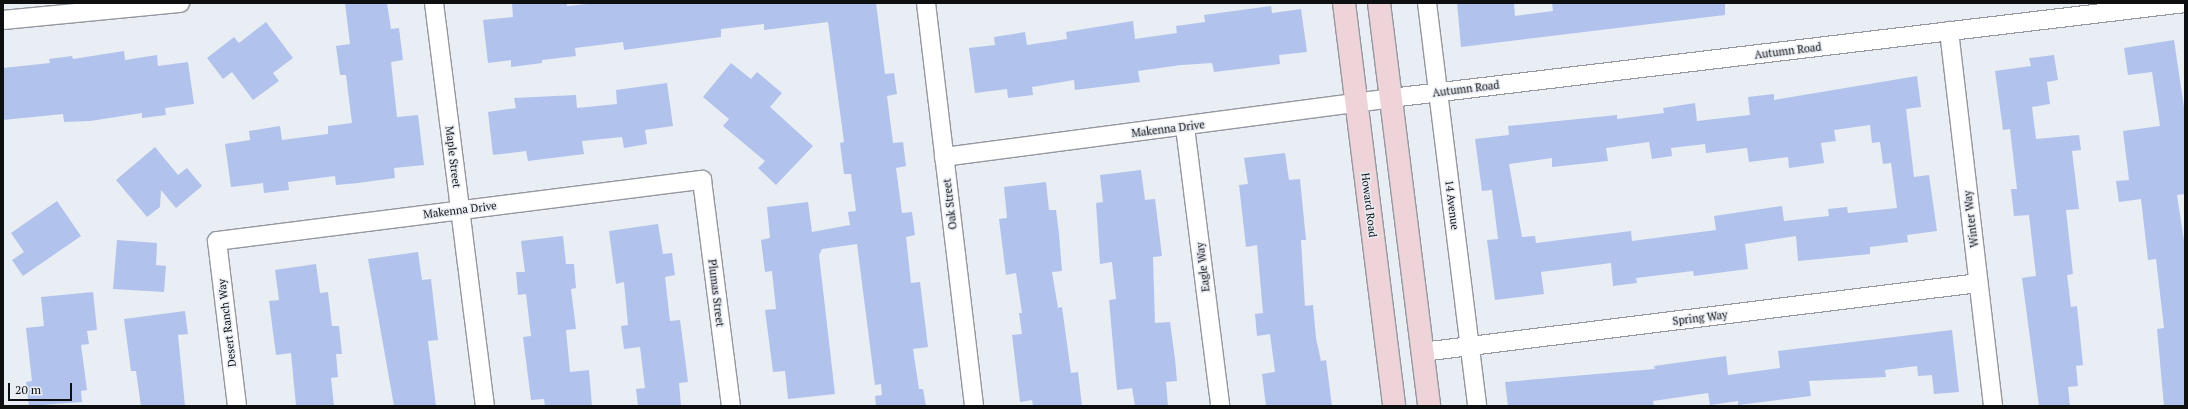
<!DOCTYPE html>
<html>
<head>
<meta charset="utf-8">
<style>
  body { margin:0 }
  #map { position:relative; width:2188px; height:409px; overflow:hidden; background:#e9edf4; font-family:"PT Serif",serif }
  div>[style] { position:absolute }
  .building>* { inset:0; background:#b1c3ec }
  .roads { filter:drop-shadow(1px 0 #94979e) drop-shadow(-1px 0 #94979e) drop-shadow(0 1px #94979e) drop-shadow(0 -1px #94979e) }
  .minor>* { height:18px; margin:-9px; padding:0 9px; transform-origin:9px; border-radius:9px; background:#fff }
  .secondary>* { height:22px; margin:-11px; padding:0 11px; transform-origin:11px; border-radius:11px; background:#eed4d9 }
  span { translate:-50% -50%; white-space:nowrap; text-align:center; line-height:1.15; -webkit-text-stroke:3px #e9edf4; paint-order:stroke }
  .street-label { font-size:11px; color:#0e0f11 }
  .frame { position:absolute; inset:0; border:4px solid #0e0f11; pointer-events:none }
  .scale { position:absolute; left:8px; top:383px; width:64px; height:18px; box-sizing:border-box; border:2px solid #0e0f11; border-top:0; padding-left:5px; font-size:12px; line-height:14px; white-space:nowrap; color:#0e0f11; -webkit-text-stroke:3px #e9edf4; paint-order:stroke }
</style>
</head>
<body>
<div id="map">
  <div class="building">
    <div style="clip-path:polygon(345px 3px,387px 3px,391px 29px,399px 28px,403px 60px,391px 62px,397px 117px,418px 115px,424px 165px,394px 168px,395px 178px,358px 183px,336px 185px,335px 176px,288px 182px,289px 190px,264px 193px,263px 183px,231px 187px,225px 144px,250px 140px,249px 131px,280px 126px,282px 140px,328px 134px,328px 126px,352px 123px,346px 75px,340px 75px,336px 46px,350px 44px)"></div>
    <div style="clip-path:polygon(512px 3px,567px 3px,567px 6px,597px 3px,876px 3px,885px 74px,894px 73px,897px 94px,887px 96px,893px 143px,903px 142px,906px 166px,896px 168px,902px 213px,912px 212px,915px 235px,906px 237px,911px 283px,920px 282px,928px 347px,913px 349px,919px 389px,923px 389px,926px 406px,876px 406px,875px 396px,882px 395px,881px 384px,875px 385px,857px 244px,822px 249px,819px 255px,835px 394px,788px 399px,785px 371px,773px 372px,765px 310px,776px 309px,772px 271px,765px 272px,761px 240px,770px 238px,767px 207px,808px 202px,812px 232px,850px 225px,848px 212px,856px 211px,851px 174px,844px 174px,840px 143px,844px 142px,828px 22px,764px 30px,764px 24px,721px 29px,721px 37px,624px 50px,623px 42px,575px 48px,576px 56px,542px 60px,542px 63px,511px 67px,511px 60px,488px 63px,483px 20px,513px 17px)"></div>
    <div style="clip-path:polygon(1457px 3px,1514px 3px,1515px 16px,1553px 11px,1552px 3px,1725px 3px,1725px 15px,1461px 47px)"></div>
    <div style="clip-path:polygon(1271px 6px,1272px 13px,1301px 9px,1307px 52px,1279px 55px,1280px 64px,1214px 72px,1212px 63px,1181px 65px,1138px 71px,1140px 82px,1075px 90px,1074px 80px,1032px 87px,1033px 95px,1008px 98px,1007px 89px,975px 93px,969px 48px,995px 45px,994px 37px,1025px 32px,1027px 45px,1067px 39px,1066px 32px,1133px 21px,1135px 39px,1177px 33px,1176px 26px,1205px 22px,1204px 15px)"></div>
    <div style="clip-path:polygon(266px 22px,293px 58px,273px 73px,279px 81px,253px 100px,232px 72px,223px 79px,207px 58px,234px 37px,239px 43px)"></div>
    <div style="clip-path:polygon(2174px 40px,2185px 114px,2185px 194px,2177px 195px,2185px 247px,2185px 406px,2164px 406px,2157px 329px,2164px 328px,2156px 259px,2148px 260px,2141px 199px,2119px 202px,2116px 181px,2129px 180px,2123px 131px,2160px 126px,2152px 72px,2128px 75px,2124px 48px)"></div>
    <div style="clip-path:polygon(124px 51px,125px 60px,157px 55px,158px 66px,188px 62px,194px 104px,165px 108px,166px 115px,142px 118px,142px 113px,90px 121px,64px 122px,63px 114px,3px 120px,3px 68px,50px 63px,49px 59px,72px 56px,73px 59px)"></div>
    <div style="clip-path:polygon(2054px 55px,2058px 80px,2047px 82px,2050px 104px,2032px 107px,2036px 139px,2079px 135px,2081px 150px,2072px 151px,2079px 209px,2066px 210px,2073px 274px,2067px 275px,2071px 307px,2077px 306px,2083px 365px,2076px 366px,2078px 386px,2068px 387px,2070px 406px,2039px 406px,2022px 278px,2036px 276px,2029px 215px,2014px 216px,2011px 189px,2017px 189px,2010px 129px,2003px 130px,1995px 71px,2031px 66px,2029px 58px)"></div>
    <div style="clip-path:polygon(731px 63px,751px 79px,757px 72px,782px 93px,770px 107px,813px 146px,776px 185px,758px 168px,765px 161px,723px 126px,729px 119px,703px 97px)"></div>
    <div style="clip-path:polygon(evenodd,1917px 76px,1921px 107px,1906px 109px,1914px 177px,1929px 175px,1937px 231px,1907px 235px,1908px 242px,1870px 247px,1870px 254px,1798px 261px,1796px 236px,1745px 244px,1748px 269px,1694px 276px,1693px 271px,1636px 278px,1637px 283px,1613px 286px,1611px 263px,1541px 272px,1544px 294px,1495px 300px,1487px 240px,1498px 239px,1492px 190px,1482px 191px,1475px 139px,1509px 135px,1508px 126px,1617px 115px,1617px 119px,1664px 113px,1663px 108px,1695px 103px,1697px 121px,1750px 115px,1748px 97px,1774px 94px,1774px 100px,1917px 76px,1870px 125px,1872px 143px,1880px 142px,1883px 164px,1891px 163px,1897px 208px,1848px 213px,1847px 207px,1828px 209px,1829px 216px,1784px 221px,1782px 206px,1714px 216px,1716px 230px,1632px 241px,1631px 231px,1536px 243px,1535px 236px,1522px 237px,1509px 164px,1552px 158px,1552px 167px,1608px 161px,1606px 148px,1649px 142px,1652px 159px,1672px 156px,1671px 148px,1705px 144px,1706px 153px,1747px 148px,1749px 162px,1788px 157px,1789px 168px,1824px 163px,1821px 143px,1836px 141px,1834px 130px,1870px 125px)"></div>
    <div style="clip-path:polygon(667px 83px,673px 126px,645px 130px,647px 144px,624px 148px,622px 137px,582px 141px,584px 154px,528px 161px,526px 151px,493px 155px,488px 112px,516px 108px,514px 98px,576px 95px,577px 108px,617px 104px,616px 90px)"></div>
    <div style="clip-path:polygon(155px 147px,178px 175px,187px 168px,202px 186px,176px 208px,161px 190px,160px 207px,147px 217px,116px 180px)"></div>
    <div style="clip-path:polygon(1285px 153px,1289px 180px,1300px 179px,1306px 240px,1301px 240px,1305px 306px,1313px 305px,1316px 338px,1321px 361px,1326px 360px,1332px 406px,1266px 406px,1262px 374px,1275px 372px,1270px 334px,1257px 336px,1255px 314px,1263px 313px,1257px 245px,1246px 247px,1239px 185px,1248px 184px,1244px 158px)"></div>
    <div style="clip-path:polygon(1141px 170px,1145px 200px,1155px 199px,1162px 256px,1153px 257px,1155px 323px,1170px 322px,1175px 359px,1177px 381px,1166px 382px,1168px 406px,1135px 406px,1132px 388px,1117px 390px,1109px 300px,1116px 299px,1112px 262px,1100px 264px,1096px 203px,1103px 202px,1100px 175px)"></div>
    <div style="clip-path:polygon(1046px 182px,1049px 210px,1056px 210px,1059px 234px,1062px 271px,1052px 272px,1058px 308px,1062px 307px,1071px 373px,1078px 372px,1082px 406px,1033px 406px,1032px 400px,1020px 402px,1012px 335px,1022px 334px,1019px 313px,1022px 313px,1016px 273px,1006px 275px,999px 219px,1007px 218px,1004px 187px)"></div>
    <div style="clip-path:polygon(57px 201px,81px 236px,23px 276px,12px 260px,24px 252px,11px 233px)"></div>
    <div style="clip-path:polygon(658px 224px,663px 254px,672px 253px,675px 275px,665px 277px,670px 321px,680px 320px,685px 358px,688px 382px,679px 383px,681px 406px,638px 406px,636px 389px,645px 388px,640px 347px,624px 349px,621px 326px,628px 325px,624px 282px,616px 284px,609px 231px)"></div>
    <div style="clip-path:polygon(563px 236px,566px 264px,574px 264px,576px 288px,571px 289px,576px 329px,566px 330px,570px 372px,589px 370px,592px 406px,545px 406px,544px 399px,531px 400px,523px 337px,531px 336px,526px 294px,518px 295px,516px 272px,525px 272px,521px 241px)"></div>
    <div style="clip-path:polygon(117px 240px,157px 243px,156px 265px,166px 266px,164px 292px,113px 289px)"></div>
    <div style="clip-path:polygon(418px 252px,422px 280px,431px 279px,438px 340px,428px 341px,436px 406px,394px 406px,368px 259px)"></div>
    <div style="clip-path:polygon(316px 264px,320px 293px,328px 292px,332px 326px,339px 326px,342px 354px,336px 354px,338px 377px,331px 378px,334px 406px,296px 406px,291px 353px,276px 355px,269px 301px,279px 300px,275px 270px)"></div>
    <div style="clip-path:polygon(93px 292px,97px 330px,87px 331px,89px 344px,81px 345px,87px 390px,81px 391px,82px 402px,29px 406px,26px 382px,32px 381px,26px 328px,44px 326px,41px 297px)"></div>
    <div style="clip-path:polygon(185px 311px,188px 334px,178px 335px,185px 406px,141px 406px,136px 371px,131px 371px,124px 319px)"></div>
    <div style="clip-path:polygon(1952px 330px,1959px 392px,1934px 394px,1932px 375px,1918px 376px,1917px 366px,1885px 370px,1886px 377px,1809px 381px,1811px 396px,1738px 405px,1738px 401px,1710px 405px,1708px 393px,1653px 401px,1654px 406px,1508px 406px,1505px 382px,1655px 369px,1654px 366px,1726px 356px,1728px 375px,1780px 368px,1778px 351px)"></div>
  </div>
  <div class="roads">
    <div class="minor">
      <div style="left:434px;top:3px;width:406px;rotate:82.8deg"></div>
      <div style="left:926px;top:3px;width:406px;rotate:83.2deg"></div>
      <div style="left:1427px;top:3px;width:406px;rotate:82.9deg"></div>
      <div style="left:3px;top:20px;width:178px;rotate:-5.5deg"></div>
      <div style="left:1949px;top:31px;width:378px;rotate:83.3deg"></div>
      <div style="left:1185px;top:127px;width:281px;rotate:82.8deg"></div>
      <div style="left:944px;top:157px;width:451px;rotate:-7.5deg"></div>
      <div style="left:1391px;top:98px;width:800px;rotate:-6.82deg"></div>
      <div style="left:1422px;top:352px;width:560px;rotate:-7.07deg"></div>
      <div style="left:237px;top:406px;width:166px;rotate:-96.9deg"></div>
      <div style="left:217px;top:241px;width:489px;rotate:-7.2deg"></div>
      <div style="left:702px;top:180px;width:228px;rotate:82.7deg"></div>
    </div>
    <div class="secondary">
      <div style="left:1344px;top:3px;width:406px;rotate:82.9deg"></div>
      <div style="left:1379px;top:3px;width:406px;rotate:82.9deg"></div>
    </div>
  </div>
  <div class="street-label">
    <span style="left:1788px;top:51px;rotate:-7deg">Autumn Road</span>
    <span style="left:1466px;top:89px;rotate:-7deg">Autumn Road</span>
    <span style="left:1168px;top:129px;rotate:-7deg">Makenna Drive</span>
    <span style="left:453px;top:157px;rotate:83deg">Maple Street</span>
    <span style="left:950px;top:204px;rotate:-97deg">Oak Street</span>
    <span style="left:1369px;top:205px;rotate:83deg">Howard Road</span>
    <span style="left:1452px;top:205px;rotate:83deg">14 Avenue</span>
    <span style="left:460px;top:210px;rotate:-7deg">Makenna Drive</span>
    <span style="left:1971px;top:219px;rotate:-97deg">Winter Way</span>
    <span style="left:1203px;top:267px;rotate:-97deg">Eagle Way</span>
    <span style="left:716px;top:293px;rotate:83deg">Plumas Street</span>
    <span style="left:1700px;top:318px;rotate:-7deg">Spring Way</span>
    <span style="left:227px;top:323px;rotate:-97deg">Desert Ranch Way</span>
  </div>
  <div class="frame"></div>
  <div class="scale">20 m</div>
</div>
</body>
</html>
